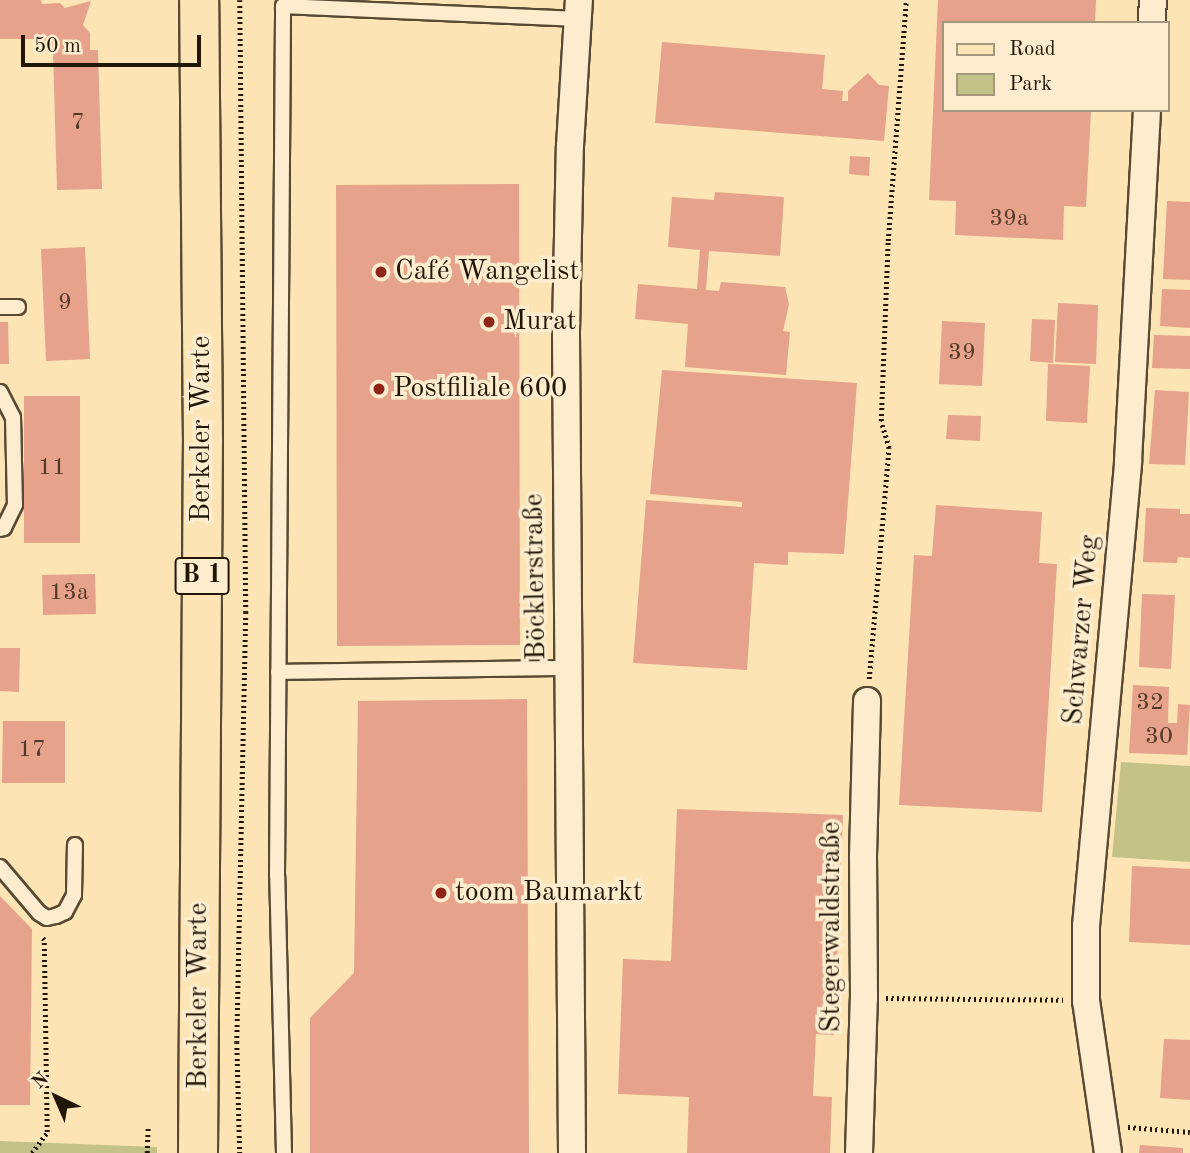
<!DOCTYPE html>
<html>
<head>
<meta charset="utf-8">
<style>
  body { margin:0 }
  #map { position:relative; width:1190px; height:1153px; overflow:hidden; background:#fce4b4; font-family:"Old Standard TT",serif }
  div>[style] { position:absolute }
  .green>* { inset:0; background:#c4c289 }
  .building>* { inset:0; background:#e6a28b }
  .path>* { height:4.5px; margin-top:-2.25px; transform-origin:0; background:repeating-linear-gradient(90deg,#221606 0 2px,transparent 0 5.5px) }
  .roads { filter:drop-shadow(2px 0 #584a32) drop-shadow(-2px 0 #584a32) drop-shadow(0 2px #584a32) drop-shadow(0 -2px #584a32) }
  .lane>* { height:14px; margin:-7px; padding:0 7px; transform-origin:7px; border-radius:7px; background:#fdedce }
  .street>* { height:26px; margin:-13px; padding:0 13px; transform-origin:13px; border-radius:13px; background:#fdedce }
  .primary>* { height:38px; margin:-19px; padding:0 19px; transform-origin:19px; border-radius:19px; background:#fce4b4 }
  .dots>* { width:19px; height:19px; translate:-50% -50%; box-sizing:border-box; border:4px solid #fdedce; border-radius:50% }
  span { translate:-50% -50%; white-space:nowrap; text-align:center; line-height:1.15; -webkit-text-stroke:7px #fdedce; paint-order:stroke }
  .number-label { font-size:24px; color:#533927 }
  .number-label span { -webkit-text-stroke-width:0 }
  .shield-label span { padding:2px 5px; background:#fdedce; border:2px solid; border-radius:5px; -webkit-text-stroke-width:0 }
  .shield-label { font-size:26px; color:#221606; font-weight:700 }
  .poi-label { font-size:28px; color:#221606 }
  .left { translate:0 -50%; text-align:left }
  .street-label { font-size:28px; color:#221606 }
  .legend { position:absolute; left:942px; top:21px; width:228px; height:91px; box-sizing:border-box; background:#fdedce; border:2px solid #a5977e; margin:0; padding:9px 12px; list-style:none; font-size:21px; color:#221606 }
  .legend li { display:flex; align-items:center; gap:14px; height:35px }
  .legend b { width:35px; border:2px solid #a5977e }
  .north { position:absolute; left:21px; top:1062px; width:70px; height:70px; -webkit-text-stroke:5px #fdedce; paint-order:stroke; rotate:316deg; font-size:19px; font-weight:700; line-height:28px; text-align:center; color:#221606 }
  .north::after { content:''; display:block; margin:auto; width:24px; height:32px; background:#221606; clip-path:polygon(50% 0,100% 100%,50% 72%,0 100%) }
  .scale { position:absolute; left:21px; top:35px; width:180px; height:32px; box-sizing:border-box; border:4px solid #221606; border-top:0; padding-left:9px; font-size:21px; line-height:24px; white-space:nowrap; color:#221606; -webkit-text-stroke:5px #fdedce; paint-order:stroke }
</style>
</head>
<body>
<div id="map">
  <div class="green">
    <div style="clip-path:polygon(1121px 762px,1190px 766px,1190px 862px,1112px 857px)"></div>
    <div style="clip-path:polygon(0 1141px,157px 1147px,157px 1153px,0 1153px)"></div>
  </div>
  <div class="building">
    <div style="clip-path:polygon(0 0,41px 0,42px 4px,60px 3px,65px 8px,91px 1px,83px 25px,90px 33px,90px 50px,98px 50px,102px 189px,57px 190px,53px 52px,40px 39px,0 39px)"></div>
    <div style="clip-path:polygon(938px 0,1096px 0,1095px 23px,943px 23px,943px 110px,1091px 110px,1086px 207px,1064px 206px,1063px 240px,955px 235px,956px 201px,929px 200px)"></div>
    <div style="clip-path:polygon(662px 42px,825px 55px,822px 89px,843px 91px,842px 101px,848px 101px,848px 91px,868px 73px,879px 85px,889px 86px,884px 141px,655px 123px)"></div>
    <div style="clip-path:polygon(850px 156px,870px 157px,869px 176px,849px 174px)"></div>
    <div style="clip-path:polygon(519px 184px,520px 645px,337px 646px,336px 185px)"></div>
    <div style="clip-path:polygon(715px 192px,784px 197px,780px 256px,709px 251px,706px 290px,719px 291px,721px 282px,785px 287px,789px 304px,783px 331px,790px 332px,786px 375px,685px 367px,688px 324px,635px 319px,638px 284px,697px 289px,700px 250px,668px 247px,672px 197px,714px 200px)"></div>
    <div style="clip-path:polygon(1167px 201px,1190px 202px,1190px 280px,1163px 279px)"></div>
    <div style="clip-path:polygon(85px 247px,90px 359px,46px 361px,41px 249px)"></div>
    <div style="clip-path:polygon(1162px 289px,1190px 290px,1190px 328px,1160px 326px)"></div>
    <div style="clip-path:polygon(1058px 303px,1098px 305px,1096px 364px,1055px 362px)"></div>
    <div style="clip-path:polygon(1032px 319px,1055px 320px,1053px 363px,1030px 361px)"></div>
    <div style="clip-path:polygon(942px 321px,985px 323px,982px 386px,939px 384px)"></div>
    <div style="clip-path:polygon(0 322px,8px 322px,9px 364px,0 364px)"></div>
    <div style="clip-path:polygon(1154px 335px,1190px 336px,1190px 369px,1152px 368px)"></div>
    <div style="clip-path:polygon(1048px 364px,1090px 366px,1087px 423px,1046px 421px)"></div>
    <div style="clip-path:polygon(662px 370px,857px 383px,844px 554px,788px 552px,788px 565px,754px 563px,747px 670px,633px 663px,646px 500px,742px 507px,742px 502px,650px 494px)"></div>
    <div style="clip-path:polygon(1155px 390px,1189px 392px,1185px 465px,1149px 464px)"></div>
    <div style="clip-path:polygon(24px 396px,80px 396px,80px 543px,24px 543px)"></div>
    <div style="clip-path:polygon(948px 415px,981px 416px,980px 441px,946px 439px)"></div>
    <div style="clip-path:polygon(936px 505px,1042px 512px,1039px 563px,1057px 564px,1042px 812px,899px 805px,914px 555px,932px 556px)"></div>
    <div style="clip-path:polygon(1146px 508px,1180px 509px,1180px 514px,1190px 514px,1190px 558px,1178px 557px,1177px 563px,1143px 562px)"></div>
    <div style="clip-path:polygon(95px 574px,96px 614px,43px 615px,42px 575px)"></div>
    <div style="clip-path:polygon(1142px 594px,1175px 595px,1171px 669px,1139px 667px)"></div>
    <div style="clip-path:polygon(0 648px,20px 648px,19px 692px,0 691px)"></div>
    <div style="clip-path:polygon(1133px 685px,1169px 687px,1168px 723px,1177px 723px,1178px 704px,1190px 705px,1187px 755px,1129px 753px)"></div>
    <div style="clip-path:polygon(527px 699px,529px 1153px,310px 1153px,310px 1018px,354px 973px,358px 701px)"></div>
    <div style="clip-path:polygon(3px 721px,65px 721px,65px 783px,2px 783px)"></div>
    <div style="clip-path:polygon(677px 809px,843px 815px,834px 1035px,816px 1034px,813px 1096px,832px 1097px,830px 1153px,687px 1153px,689px 1097px,618px 1094px,623px 959px,671px 961px)"></div>
    <div style="clip-path:polygon(1132px 866px,1190px 869px,1190px 945px,1129px 942px)"></div>
    <div style="clip-path:polygon(0 896px,32px 929px,30px 1105px,0 1105px)"></div>
    <div style="clip-path:polygon(1164px 1039px,1190px 1040px,1190px 1100px,1160px 1098px)"></div>
    <div style="clip-path:polygon(1140px 1145px,1183px 1148px,1183px 1153px,1139px 1153px)"></div>
  </div>
  <div class="path">
    <div style="left:240px;top:0;width:612px;rotate:89.44deg"></div>
    <div style="left:246px;top:612px;width:430px;rotate:91.2deg"></div>
    <div style="left:237px;top:1042px;width:111px;rotate:88.5deg"></div>
    <div style="left:869px;top:679px;width:232px;rotate:-85.1deg"></div>
    <div style="left:889px;top:448px;width:28px;rotate:-107deg"></div>
    <div style="left:881px;top:421px;width:180px;rotate:-87.8deg"></div>
    <div style="left:888px;top:241px;width:242px;rotate:-85.7deg"></div>
    <div style="left:886px;top:998px;width:177px;rotate:0.6deg"></div>
    <div style="left:1128px;top:1127px;width:62px;rotate:4.6deg"></div>
    <div style="left:32px;top:1153px;width:26px;rotate:-54deg"></div>
    <div style="left:47px;top:1132px;width:192px;rotate:-90.9deg"></div>
    <div style="left:44px;top:940px;width:5px;rotate:-127deg"></div>
    <div style="left:147px;top:1153px;width:26px;rotate:-88deg"></div>
  </div>
  <div class="roads">
    <div class="lane">
      <div style="left:0;top:307px;width:18px"></div>
      <div style="left:0;top:392px;width:28px;rotate:63deg"></div>
      <div style="left:13px;top:417px;width:88px;rotate:88.7deg"></div>
      <div style="left:15px;top:505px;width:25px;rotate:116deg"></div>
      <div style="left:4px;top:528px;width:4px;rotate:166deg"></div>
      <div style="left:278px;top:672px;width:291px;rotate:-0.8deg"></div>
      <div style="left:0;top:867px;width:60px;rotate:49.7deg"></div>
      <div style="left:39px;top:913px;width:9px;rotate:32deg"></div>
      <div style="left:47px;top:918px;width:9px;rotate:-13deg"></div>
      <div style="left:56px;top:916px;width:10px;rotate:-24deg"></div>
      <div style="left:65px;top:912px;width:19px;rotate:-62deg"></div>
      <div style="left:74px;top:895px;width:50px;rotate:-88.9deg"></div>
      <div style="left:284px;top:1153px;width:277px;rotate:-91.4deg"></div>
      <div style="left:277px;top:876px;width:870px;rotate:-89.6deg"></div>
      <div style="left:283px;top:6px;width:295px;rotate:2.5deg"></div>
    </div>
    <div class="street">
      <div style="left:1152px;top:23px;width:23px;rotate:-88deg"></div>
      <div style="left:572px;top:1153px;width:822px;rotate:-90.42deg"></div>
      <div style="left:566px;top:331px;width:185px;rotate:-88.8deg"></div>
      <div style="left:570px;top:146px;width:146px;rotate:-86.5deg"></div>
      <div style="left:859px;top:1153px;width:155px;rotate:-88.2deg"></div>
      <div style="left:864px;top:998px;width:142px;rotate:-90.4deg"></div>
      <div style="left:863px;top:856px;width:155px;rotate:-88.5deg"></div>
      <div style="left:1108px;top:1153px;width:154px;rotate:-98.2deg"></div>
      <div style="left:1086px;top:1001px;width:75px;rotate:-90deg"></div>
      <div style="left:1086px;top:926px;width:467px;rotate:-84.8deg"></div>
      <div style="left:1128px;top:461px;width:352px;rotate:-86.9deg"></div>
    </div>
    <div class="primary">
      <div style="left:198px;top:1153px;width:712px;rotate:-89.6deg"></div>
      <div style="left:203px;top:441px;width:441px;rotate:-90.5deg"></div>
    </div>
  </div>
  <div class="dots">
    <div style="left:381px;top:272px;background:#8f2418"></div>
    <div style="left:489px;top:322px;background:#8f2418"></div>
    <div style="left:379px;top:389px;background:#8f2418"></div>
    <div style="left:441px;top:893px;background:#8f2418"></div>
  </div>
  <div class="number-label">
    <span style="left:78px;top:124px">7</span>
    <span style="left:1009px;top:220px">39a</span>
    <span style="left:65px;top:304px">9</span>
    <span style="left:962px;top:354px">39</span>
    <span style="left:52px;top:469px">11</span>
    <span style="left:69px;top:594px">13a</span>
    <span style="left:1150px;top:704px">32</span>
    <span style="left:1159px;top:738px">30</span>
    <span style="left:32px;top:751px">17</span>
  </div>
  <div class="shield-label">
    <span style="left:202px;top:576px">B 1</span>
  </div>
  <div class="poi-label">
    <span class="left" style="left:395px;top:272px">Café Wangelist</span>
    <span class="left" style="left:503px;top:322px">Murat</span>
    <span class="left" style="left:393px;top:389px">Postfiliale 600</span>
    <span class="left" style="left:455px;top:893px">toom Baumarkt</span>
  </div>
  <div class="street-label">
    <span style="left:202px;top:429px;rotate:-90deg">Berkeler Warte</span>
    <span style="left:536px;top:577px;rotate:-91deg">Böcklerstraße</span>
    <span style="left:1082px;top:630px;rotate:-85deg">Schwarzer Weg</span>
    <span style="left:832px;top:927px;rotate:-90deg">Stegerwaldstraße</span>
    <span style="left:199px;top:996px;rotate:-90deg">Berkeler Warte</span>
  </div>
  <ul class="legend">
  <li><b style="height:9px;background:#fce4b4"></b>Road</li>
  <li><b style="height:19px;background:#c4c289"></b>Park</li>
  </ul>
  <div class="north">N</div>
  <div class="scale">50 m</div>
</div>
</body>
</html>
